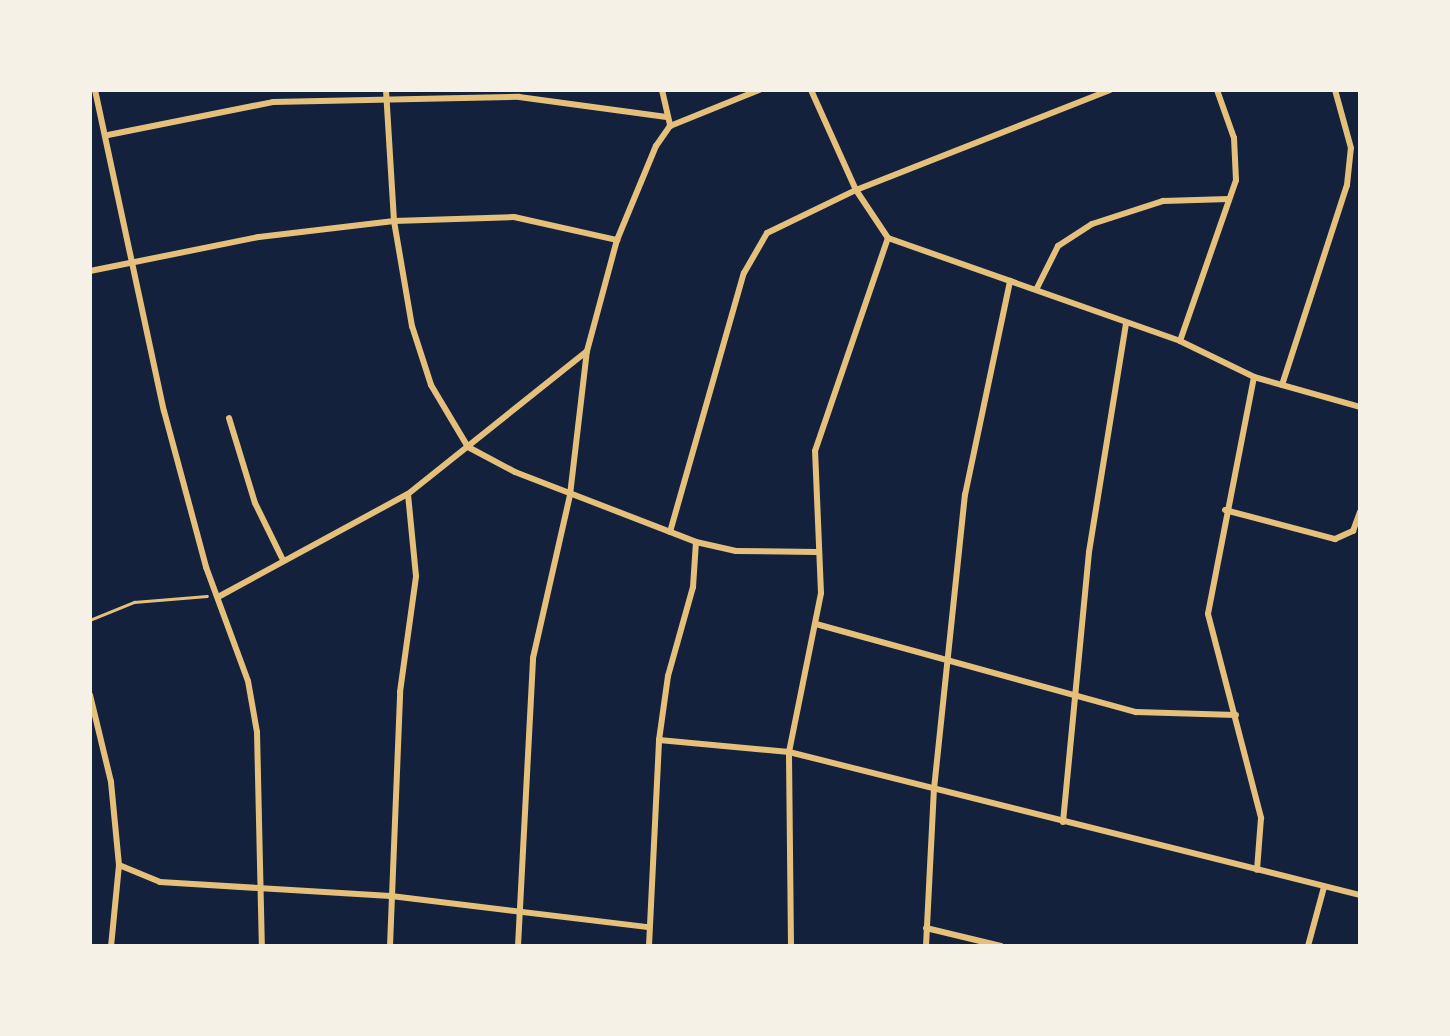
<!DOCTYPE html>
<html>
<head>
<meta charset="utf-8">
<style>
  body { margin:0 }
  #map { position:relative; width:1450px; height:1036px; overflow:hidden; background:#14213d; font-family:Commissioner,sans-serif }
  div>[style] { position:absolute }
  .path>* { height:2.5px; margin:-1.25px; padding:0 1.25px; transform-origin:1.25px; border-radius:1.25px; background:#e5c07b }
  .minor>* { height:6px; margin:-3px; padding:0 3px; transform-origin:3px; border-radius:3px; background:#e5c07b }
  span { translate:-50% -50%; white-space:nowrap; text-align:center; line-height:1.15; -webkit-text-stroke:8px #f6f1e7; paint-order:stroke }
  .frame { position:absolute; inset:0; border:92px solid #f6f1e7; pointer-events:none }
</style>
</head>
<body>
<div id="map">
  <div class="path">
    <div style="left:90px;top:620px;width:48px;rotate:-22.2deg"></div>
    <div style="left:134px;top:602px;width:73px;rotate:-4.7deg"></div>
  </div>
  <div class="minor">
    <div style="left:95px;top:90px;width:328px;rotate:77.9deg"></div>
    <div style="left:164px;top:411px;width:162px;rotate:74.9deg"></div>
    <div style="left:206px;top:567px;width:121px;rotate:69.8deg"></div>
    <div style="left:248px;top:681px;width:52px;rotate:80deg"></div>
    <div style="left:257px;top:732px;width:214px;rotate:88.7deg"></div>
    <div style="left:386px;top:90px;width:131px;rotate:86.5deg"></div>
    <div style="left:394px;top:221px;width:107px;rotate:80.3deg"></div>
    <div style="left:412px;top:326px;width:62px;rotate:72.1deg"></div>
    <div style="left:431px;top:385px;width:72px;rotate:59.2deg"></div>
    <div style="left:468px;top:447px;width:53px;rotate:28deg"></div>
    <div style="left:515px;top:472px;width:194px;rotate:21.1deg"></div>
    <div style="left:696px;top:542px;width:41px;rotate:12.7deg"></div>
    <div style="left:736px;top:551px;width:81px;rotate:0.7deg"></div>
    <div style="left:662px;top:90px;width:37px;rotate:77deg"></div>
    <div style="left:811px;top:90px;width:110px;rotate:65.8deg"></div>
    <div style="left:856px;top:190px;width:58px;rotate:56.3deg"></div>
    <div style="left:888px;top:238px;width:310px;rotate:19.4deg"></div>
    <div style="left:1180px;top:341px;width:82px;rotate:25.9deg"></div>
    <div style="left:1254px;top:377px;width:110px;rotate:15.8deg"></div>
    <div style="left:108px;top:135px;width:168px;rotate:-11.3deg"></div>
    <div style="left:273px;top:102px;width:246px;rotate:-1.2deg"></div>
    <div style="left:519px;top:97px;width:149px;rotate:7.7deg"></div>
    <div style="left:90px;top:271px;width:172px;rotate:-11.4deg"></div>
    <div style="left:259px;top:237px;width:136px;rotate:-6.8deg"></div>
    <div style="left:394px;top:221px;width:120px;rotate:-1.9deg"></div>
    <div style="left:514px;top:217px;width:106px;rotate:12.6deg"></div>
    <div style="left:1037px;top:288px;width:47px;rotate:-63.4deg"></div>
    <div style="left:1058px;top:246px;width:40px;rotate:-32.9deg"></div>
    <div style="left:1092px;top:224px;width:75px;rotate:-17.9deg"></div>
    <div style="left:1163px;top:201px;width:66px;rotate:-1.7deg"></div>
    <div style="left:1180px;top:341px;width:170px;rotate:-70.8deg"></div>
    <div style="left:1236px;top:180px;width:42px;rotate:-92.7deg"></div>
    <div style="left:1234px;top:138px;width:51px;rotate:-109.5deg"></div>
    <div style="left:1254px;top:377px;width:241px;rotate:101deg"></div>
    <div style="left:1208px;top:614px;width:211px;rotate:75.4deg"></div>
    <div style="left:1261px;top:818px;width:52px;rotate:94.4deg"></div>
    <div style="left:1282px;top:385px;width:210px;rotate:-72deg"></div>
    <div style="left:1347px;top:185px;width:37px;rotate:-84deg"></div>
    <div style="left:1351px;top:148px;width:60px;rotate:-105.4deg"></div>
    <div style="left:229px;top:418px;width:89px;rotate:73deg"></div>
    <div style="left:255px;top:503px;width:61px;rotate:63.9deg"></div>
    <div style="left:1225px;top:510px;width:114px;rotate:14.8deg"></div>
    <div style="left:1335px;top:539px;width:20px;rotate:-24deg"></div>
    <div style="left:1353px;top:531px;width:20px;rotate:-70deg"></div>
    <div style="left:670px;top:532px;width:269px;rotate:-74.1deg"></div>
    <div style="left:744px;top:273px;width:46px;rotate:-60.1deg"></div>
    <div style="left:767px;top:233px;width:99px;rotate:-25.8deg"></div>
    <div style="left:856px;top:190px;width:273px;rotate:-21.5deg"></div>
    <div style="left:218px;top:597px;width:216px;rotate:-28.5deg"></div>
    <div style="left:408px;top:494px;width:229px;rotate:-38.6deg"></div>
    <div style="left:587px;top:351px;width:115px;rotate:-74.9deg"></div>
    <div style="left:617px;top:240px;width:102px;rotate:-67.5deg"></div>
    <div style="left:656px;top:146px;width:24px;rotate:-55deg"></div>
    <div style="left:670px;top:126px;width:96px;rotate:-22deg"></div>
    <div style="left:816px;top:624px;width:332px;rotate:15.4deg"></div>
    <div style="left:1136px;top:712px;width:100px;rotate:1.7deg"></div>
    <div style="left:90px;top:695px;width:89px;rotate:76.4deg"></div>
    <div style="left:111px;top:782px;width:83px;rotate:84.5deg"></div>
    <div style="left:119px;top:865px;width:81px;rotate:95.6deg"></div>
    <div style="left:659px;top:740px;width:131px;rotate:5.3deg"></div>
    <div style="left:789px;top:752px;width:589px;rotate:14.06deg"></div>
    <div style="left:1063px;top:822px;width:271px;rotate:-84.5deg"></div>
    <div style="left:1089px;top:552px;width:232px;rotate:-80.8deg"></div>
    <div style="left:119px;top:865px;width:44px;rotate:22.5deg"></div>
    <div style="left:160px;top:882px;width:231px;rotate:3.5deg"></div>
    <div style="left:391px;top:896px;width:259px;rotate:6.9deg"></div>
    <div style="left:926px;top:928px;width:77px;rotate:13.5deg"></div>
    <div style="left:390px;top:946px;width:254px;rotate:-87.7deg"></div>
    <div style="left:400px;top:692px;width:117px;rotate:-82.1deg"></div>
    <div style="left:416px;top:576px;width:82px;rotate:-95.6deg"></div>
    <div style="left:518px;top:946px;width:288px;rotate:-87deg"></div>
    <div style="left:533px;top:658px;width:167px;rotate:-77.2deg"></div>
    <div style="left:570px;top:495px;width:145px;rotate:-83.3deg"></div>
    <div style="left:649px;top:946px;width:206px;rotate:-87.2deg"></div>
    <div style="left:659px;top:740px;width:65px;rotate:-82deg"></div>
    <div style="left:668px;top:676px;width:92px;rotate:-74.3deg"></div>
    <div style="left:693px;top:587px;width:45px;rotate:-86.2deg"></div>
    <div style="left:791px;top:946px;width:194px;rotate:-90.6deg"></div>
    <div style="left:789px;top:752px;width:162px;rotate:-78.6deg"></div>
    <div style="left:821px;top:593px;width:142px;rotate:-92.4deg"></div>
    <div style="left:815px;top:451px;width:225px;rotate:-71.1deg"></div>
    <div style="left:926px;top:946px;width:157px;rotate:-87.1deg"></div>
    <div style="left:934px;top:789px;width:296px;rotate:-84deg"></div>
    <div style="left:965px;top:495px;width:219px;rotate:-78.1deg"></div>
    <div style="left:1308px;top:946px;width:61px;rotate:-74.8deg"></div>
  </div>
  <div class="frame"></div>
</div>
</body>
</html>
